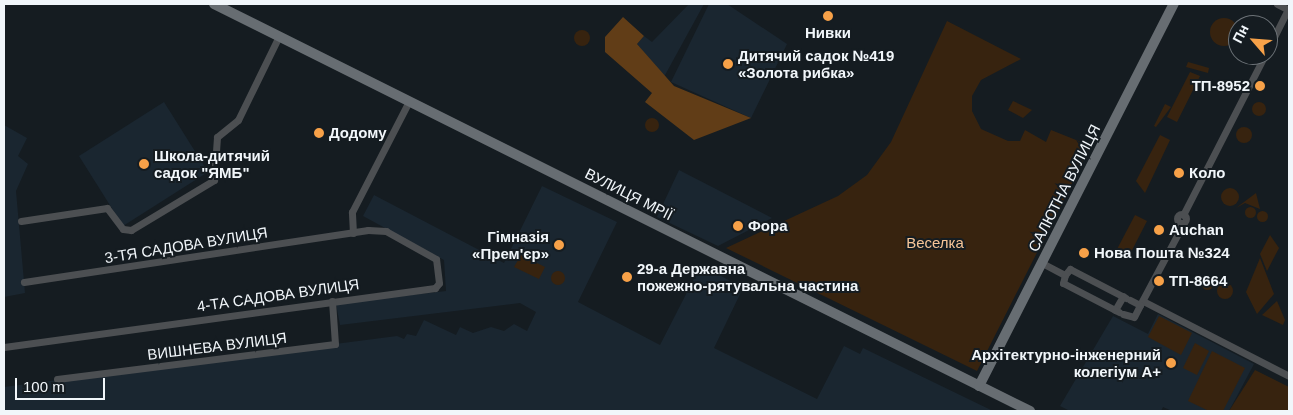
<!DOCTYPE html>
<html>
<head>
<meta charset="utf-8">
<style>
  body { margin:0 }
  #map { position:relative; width:1293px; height:415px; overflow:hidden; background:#151c21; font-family:Helvetica,sans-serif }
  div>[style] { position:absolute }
  .built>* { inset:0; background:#1a2630 }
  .green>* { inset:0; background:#37230f }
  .round { border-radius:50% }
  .forest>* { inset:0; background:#613d17 }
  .street>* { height:7px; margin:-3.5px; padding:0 3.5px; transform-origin:3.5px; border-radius:3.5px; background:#4c4f52 }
  .street>.ring { margin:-3.5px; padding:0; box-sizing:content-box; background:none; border:7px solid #4c4f52; border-radius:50% }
  .secondary>* { height:10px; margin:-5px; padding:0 5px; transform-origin:5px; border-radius:5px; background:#676d72 }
  .dots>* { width:14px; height:14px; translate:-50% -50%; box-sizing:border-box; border:2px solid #151c21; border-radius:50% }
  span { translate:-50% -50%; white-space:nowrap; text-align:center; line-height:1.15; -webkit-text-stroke:4px #151c21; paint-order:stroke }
  .poi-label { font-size:15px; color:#f1f6fa; font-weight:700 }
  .left { translate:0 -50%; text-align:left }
  .right { translate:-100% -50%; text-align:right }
  .street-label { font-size:15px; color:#f1f6fa }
  .park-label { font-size:15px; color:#f7c597 }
  .frame { position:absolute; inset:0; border:5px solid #f1f6fa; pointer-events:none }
  .north { position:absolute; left:1228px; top:15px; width:50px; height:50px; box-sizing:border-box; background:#151c21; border:1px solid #6d7378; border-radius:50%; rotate:297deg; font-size:14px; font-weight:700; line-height:20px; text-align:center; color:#f1f6fa }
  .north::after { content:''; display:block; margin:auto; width:18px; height:22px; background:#f7a148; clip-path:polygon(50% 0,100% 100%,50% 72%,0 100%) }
  .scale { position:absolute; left:15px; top:378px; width:90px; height:22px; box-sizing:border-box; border:2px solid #f1f6fa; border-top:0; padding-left:6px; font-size:15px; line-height:18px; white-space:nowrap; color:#f1f6fa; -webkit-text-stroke:4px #151c21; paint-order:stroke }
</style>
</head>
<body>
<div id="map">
  <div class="built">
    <div style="clip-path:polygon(689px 4px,704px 4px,664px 77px,637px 44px,644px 36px,652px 42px)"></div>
    <div style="clip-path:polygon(709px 4px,727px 4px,787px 44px,751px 118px,671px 82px)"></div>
    <div style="clip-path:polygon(164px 102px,208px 172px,123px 226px,79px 156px)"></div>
    <div style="clip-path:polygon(4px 125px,27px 138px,18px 156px,28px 164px,16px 191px,25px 293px,4px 297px)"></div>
    <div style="clip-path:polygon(679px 170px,772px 218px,718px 246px,657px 217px)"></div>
    <div style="clip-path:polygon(542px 186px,617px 222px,578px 302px,660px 345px,701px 265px,743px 288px,714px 348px,817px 399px,844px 346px,860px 354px,863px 348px,993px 411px,4px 411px,4px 387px,397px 336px,404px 339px,407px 334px,416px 336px,424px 320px,456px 335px,460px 327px,473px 333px,491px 327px,504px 331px,514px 324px,527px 331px,536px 312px,520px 303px,340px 325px,336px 304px,446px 291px,444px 260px,363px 216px,374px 195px,504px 263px)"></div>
    <div style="clip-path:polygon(1158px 314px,1254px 364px,1229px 411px,1172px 411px,1163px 407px,1161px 411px,1070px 411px,1060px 406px,1113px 316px,1148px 334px)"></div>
  </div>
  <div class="green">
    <div class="round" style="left:1210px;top:18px;width:28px;height:28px"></div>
    <div style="clip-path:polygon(947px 21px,1021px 59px,981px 80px,972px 96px,972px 111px,981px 129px,1008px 141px,1020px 141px,1025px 130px,1046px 142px,1051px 130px,1091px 146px,977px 371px,726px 248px,838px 196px,867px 175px,891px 142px)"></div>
    <div class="round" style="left:574px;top:30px;width:16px;height:16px"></div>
    <div style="clip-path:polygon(1188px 62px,1209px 68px,1208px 73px,1186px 67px)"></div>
    <div style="clip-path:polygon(1190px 72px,1200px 76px,1177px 122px,1167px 117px)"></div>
    <div style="clip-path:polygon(1013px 101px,1032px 110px,1023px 118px,1008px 110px)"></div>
    <div class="round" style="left:1252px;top:102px;width:14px;height:14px"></div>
    <div style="clip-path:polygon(1165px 104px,1171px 107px,1156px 127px,1154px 126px)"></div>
    <div class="round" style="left:645px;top:118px;width:14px;height:14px"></div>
    <div class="round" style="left:1236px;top:127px;width:16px;height:16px"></div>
    <div style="clip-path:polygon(1160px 135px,1170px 140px,1145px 193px,1136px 181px)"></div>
    <div class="round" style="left:1221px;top:188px;width:18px;height:18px"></div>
    <div style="clip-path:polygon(1256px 193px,1260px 209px,1245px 203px,1236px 208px)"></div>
    <div class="round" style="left:1244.5px;top:206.5px;width:11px;height:11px"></div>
    <div class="round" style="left:1256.5px;top:210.5px;width:11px;height:11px"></div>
    <div style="clip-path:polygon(1135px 215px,1147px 221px,1127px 260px,1115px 253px)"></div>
    <div style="clip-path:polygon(1270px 235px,1279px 248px,1267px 271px,1260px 254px)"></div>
    <div style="clip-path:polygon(521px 255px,545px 267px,539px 279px,514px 267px)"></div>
    <div style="clip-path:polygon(1260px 258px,1274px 294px,1257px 314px,1246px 292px)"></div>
    <div class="round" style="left:551px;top:271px;width:14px;height:14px"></div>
    <div class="round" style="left:1201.5px;top:278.5px;width:11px;height:11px"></div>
    <div class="round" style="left:1217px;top:283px;width:16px;height:16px"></div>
    <div style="clip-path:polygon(1277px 301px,1285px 320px,1283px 325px,1262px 315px)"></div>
    <div style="clip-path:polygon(1159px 316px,1192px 333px,1181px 355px,1148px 337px)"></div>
    <div style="clip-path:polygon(1195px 343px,1209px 351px,1197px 375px,1183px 368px)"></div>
    <div style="clip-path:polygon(1212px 351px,1245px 368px,1223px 411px,1209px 411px,1188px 401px)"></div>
    <div style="clip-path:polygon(1255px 370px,1289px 387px,1289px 411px,1229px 411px)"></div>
  </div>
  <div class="forest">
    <div style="clip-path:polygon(623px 17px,644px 36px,637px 44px,674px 86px,751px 118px,694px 140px,645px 102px,652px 93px,605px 52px,605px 37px)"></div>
  </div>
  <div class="street">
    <div style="left:1277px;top:4px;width:13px;rotate:27deg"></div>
    <div style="left:1268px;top:49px;width:45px;rotate:-63.4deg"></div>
    <div class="ring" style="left:1177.5px;top:214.5px;width:2px;height:2px"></div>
    <div style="left:1183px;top:215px;width:180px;rotate:-62.9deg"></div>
    <div style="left:21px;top:221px;width:87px;rotate:-8.6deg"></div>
    <div style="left:107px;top:208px;width:26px;rotate:53deg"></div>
    <div style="left:123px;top:229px;width:8px;rotate:7deg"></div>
    <div style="left:131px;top:230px;width:97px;rotate:-31.1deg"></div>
    <div style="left:214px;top:180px;width:43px;rotate:-86deg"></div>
    <div style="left:217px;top:137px;width:27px;rotate:-39deg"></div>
    <div style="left:238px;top:120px;width:93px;rotate:-64deg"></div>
    <div style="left:353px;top:233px;width:21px;rotate:-93deg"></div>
    <div style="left:352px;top:212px;width:125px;rotate:-62.8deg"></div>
    <div style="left:1042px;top:263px;width:26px;rotate:28deg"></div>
    <div style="left:1143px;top:301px;width:164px;rotate:27.2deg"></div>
    <div style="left:1140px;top:305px;width:92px;rotate:-62deg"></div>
    <div style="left:1115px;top:310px;width:16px;rotate:-60deg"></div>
    <div style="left:1119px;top:312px;width:63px;rotate:-152.6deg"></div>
    <div style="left:1063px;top:283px;width:8px;rotate:-76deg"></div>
    <div style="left:1065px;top:275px;width:8px;rotate:-50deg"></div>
    <div style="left:1070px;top:269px;width:63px;rotate:27.4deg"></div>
    <div style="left:1123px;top:314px;width:11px;rotate:15deg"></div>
    <div style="left:1134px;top:317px;width:13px;rotate:-63deg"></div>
    <div style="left:1140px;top:305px;width:11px;rotate:-153deg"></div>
    <div style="left:4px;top:347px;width:435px;rotate:-7.8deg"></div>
    <div style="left:435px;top:288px;width:6px;rotate:-51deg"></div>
    <div style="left:439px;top:283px;width:24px;rotate:-97deg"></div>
    <div style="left:436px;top:259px;width:57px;rotate:-150.8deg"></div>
    <div style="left:386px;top:231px;width:18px;rotate:-177deg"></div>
    <div style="left:368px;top:230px;width:348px;rotate:171.4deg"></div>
    <div style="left:57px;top:379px;width:280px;rotate:-7.2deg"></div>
    <div style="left:335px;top:344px;width:43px;rotate:-94deg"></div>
  </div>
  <div class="secondary">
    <div style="left:214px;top:4px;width:912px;rotate:26.51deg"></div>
    <div style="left:979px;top:386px;width:429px;rotate:-63deg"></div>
  </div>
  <div class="dots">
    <div style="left:828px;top:16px;background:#f7a148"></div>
    <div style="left:728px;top:64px;background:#f7a148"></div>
    <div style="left:1260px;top:86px;background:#f7a148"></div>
    <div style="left:319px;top:133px;background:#f7a148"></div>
    <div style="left:144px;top:164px;background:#f7a148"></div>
    <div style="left:1179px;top:173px;background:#f7a148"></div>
    <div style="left:738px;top:226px;background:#f7a148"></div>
    <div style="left:1159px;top:230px;background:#f7a148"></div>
    <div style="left:559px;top:245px;background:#f7a148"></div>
    <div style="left:1084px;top:253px;background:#f7a148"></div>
    <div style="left:627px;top:277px;background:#f7a148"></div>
    <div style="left:1159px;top:281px;background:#f7a148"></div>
    <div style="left:1171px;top:363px;background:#f7a148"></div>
  </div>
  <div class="poi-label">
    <span style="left:828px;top:33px">Нивки</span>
    <span class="left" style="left:738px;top:64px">Дитячий садок №419<br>«Золота рибка»</span>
    <span class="right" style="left:1250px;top:86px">ТП-8952</span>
    <span class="left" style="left:329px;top:133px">Додому</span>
    <span class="left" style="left:154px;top:164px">Школа-дитячий<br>садок "ЯМБ"</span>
    <span class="left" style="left:1189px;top:173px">Коло</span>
    <span class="left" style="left:748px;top:226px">Фора</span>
    <span class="left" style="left:1169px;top:230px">Auchan</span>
    <span class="right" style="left:549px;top:245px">Гімназія<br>«Прем'єр»</span>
    <span class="left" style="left:1094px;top:253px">Нова Пошта №324</span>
    <span class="left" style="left:637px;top:277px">29-а Державна<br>пожежно-рятувальна частина</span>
    <span class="left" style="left:1169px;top:281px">ТП-8664</span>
    <span class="right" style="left:1161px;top:363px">Архітектурно-інженерний<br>колегіум А+</span>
  </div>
  <div class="street-label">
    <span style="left:1064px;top:188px;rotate:-63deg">САЛЮТНА ВУЛИЦЯ</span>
    <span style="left:629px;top:194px;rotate:27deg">ВУЛИЦЯ МРІЇ</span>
    <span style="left:186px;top:245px;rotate:-9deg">3-ТЯ САДОВА ВУЛИЦЯ</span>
    <span style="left:278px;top:295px;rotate:-8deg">4-ТА САДОВА ВУЛИЦЯ</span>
    <span style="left:217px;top:346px;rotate:-7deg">ВИШНЕВА ВУЛИЦЯ</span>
  </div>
  <div class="park-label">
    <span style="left:935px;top:243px">Веселка</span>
  </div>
  <div class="frame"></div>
  <div class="north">Пн</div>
  <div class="scale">100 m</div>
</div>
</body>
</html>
